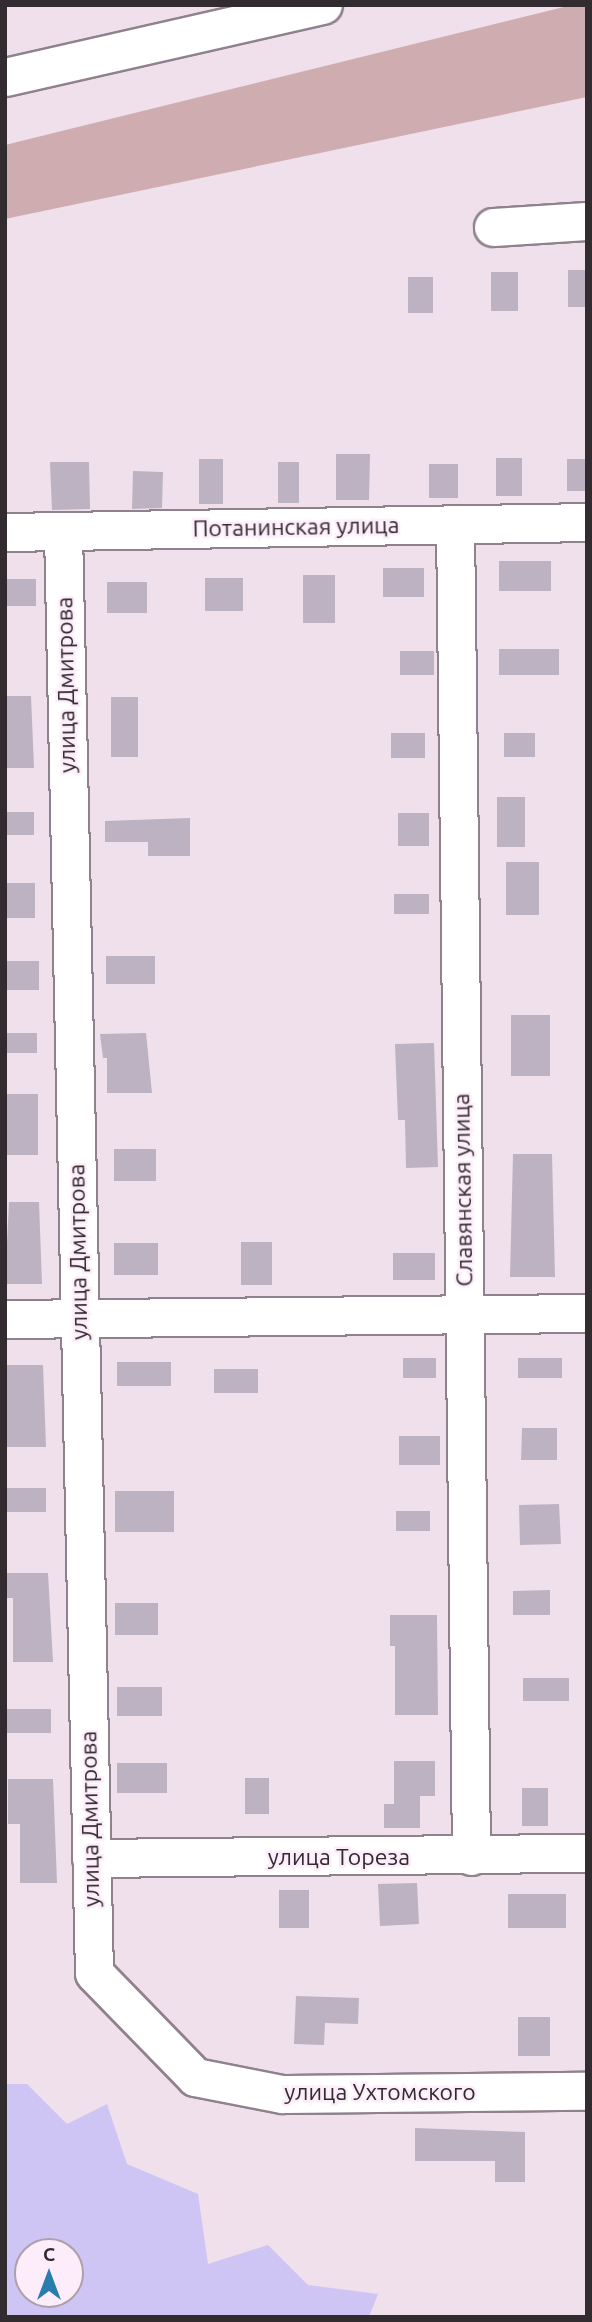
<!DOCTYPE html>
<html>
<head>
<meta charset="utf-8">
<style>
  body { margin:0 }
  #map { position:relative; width:592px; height:2322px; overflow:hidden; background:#efe0ec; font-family:Ubuntu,sans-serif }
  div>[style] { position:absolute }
  .green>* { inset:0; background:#cfacb0 }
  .water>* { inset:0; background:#cfc5f5 }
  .building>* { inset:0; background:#bcb2c1 }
  .roads { filter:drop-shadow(2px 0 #8f828d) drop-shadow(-2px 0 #8f828d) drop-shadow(0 2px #8f828d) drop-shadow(0 -2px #8f828d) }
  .minor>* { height:37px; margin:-18.5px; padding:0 18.5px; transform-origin:18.5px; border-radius:18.5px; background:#fff }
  span { translate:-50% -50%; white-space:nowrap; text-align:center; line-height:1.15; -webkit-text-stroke:5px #fdedfa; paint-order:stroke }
  .street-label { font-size:23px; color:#322c31 }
  .frame { position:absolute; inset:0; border:7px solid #322c31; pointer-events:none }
  .north { position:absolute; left:14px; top:2238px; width:70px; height:70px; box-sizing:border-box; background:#fdedfa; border:2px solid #aca0aa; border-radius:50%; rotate:0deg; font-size:19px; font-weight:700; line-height:28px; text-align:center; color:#322c31 }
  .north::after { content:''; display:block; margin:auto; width:24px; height:32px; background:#297dad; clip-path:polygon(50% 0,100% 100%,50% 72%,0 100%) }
</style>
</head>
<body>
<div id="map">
  <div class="green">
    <div style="clip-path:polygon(572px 5px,587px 5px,587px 97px,5px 219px,5px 145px)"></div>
  </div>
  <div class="water">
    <div style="clip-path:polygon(evenodd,5px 2084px,27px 2084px,67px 2124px,107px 2104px,127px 2164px,198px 2194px,208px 2264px,268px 2245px,308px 2285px,378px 2294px,369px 2317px,5px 2317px,5px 2084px,28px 2252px,70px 2252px,70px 2294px,28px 2294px,28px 2252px)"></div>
  </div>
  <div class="building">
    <div style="clip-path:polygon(568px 270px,587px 270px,587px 307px,568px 307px)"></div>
    <div style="clip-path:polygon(491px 272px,518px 272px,518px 311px,491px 311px)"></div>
    <div style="clip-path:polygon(408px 277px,433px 277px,433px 313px,408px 313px)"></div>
    <div style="clip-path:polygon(336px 454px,370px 454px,369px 500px,336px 500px)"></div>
    <div style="clip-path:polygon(496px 458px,522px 458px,522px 496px,496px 496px)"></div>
    <div style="clip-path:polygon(199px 459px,223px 459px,223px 504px,199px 504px)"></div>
    <div style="clip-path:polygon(567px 459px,587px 459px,587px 491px,567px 491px)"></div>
    <div style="clip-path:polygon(50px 462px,89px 462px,90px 509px,52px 510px)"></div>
    <div style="clip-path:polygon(278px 462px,299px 462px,299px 503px,278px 503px)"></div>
    <div style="clip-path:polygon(429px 464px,458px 464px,458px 498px,429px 498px)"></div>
    <div style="clip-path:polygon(133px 471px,163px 472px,162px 508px,132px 509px)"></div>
    <div style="clip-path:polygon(499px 561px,551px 561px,551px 591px,499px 591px)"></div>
    <div style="clip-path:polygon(383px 568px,424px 568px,424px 597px,383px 597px)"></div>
    <div style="clip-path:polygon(303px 575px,335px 575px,335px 623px,303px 623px)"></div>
    <div style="clip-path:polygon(205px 578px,243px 578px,243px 611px,205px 611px)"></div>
    <div style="clip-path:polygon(5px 579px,36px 579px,36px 606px,5px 606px)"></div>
    <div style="clip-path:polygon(107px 582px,147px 582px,147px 613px,107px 613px)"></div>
    <div style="clip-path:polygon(499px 649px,559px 649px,559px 675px,499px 675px)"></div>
    <div style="clip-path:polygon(400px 651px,434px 651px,434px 675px,400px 675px)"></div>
    <div style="clip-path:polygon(5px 696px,31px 696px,34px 768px,5px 768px)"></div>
    <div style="clip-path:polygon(111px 697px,138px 697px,138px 757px,111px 757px)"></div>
    <div style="clip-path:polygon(391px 733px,425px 733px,425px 758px,391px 758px)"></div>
    <div style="clip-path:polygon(504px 733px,535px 733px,535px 757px,504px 757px)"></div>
    <div style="clip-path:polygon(497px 797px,525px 797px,525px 847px,497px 847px)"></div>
    <div style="clip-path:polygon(5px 812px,34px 812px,34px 835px,5px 835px)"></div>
    <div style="clip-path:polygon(398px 813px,429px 813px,429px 846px,398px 846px)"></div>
    <div style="clip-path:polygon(190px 818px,190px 856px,148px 856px,148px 842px,105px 842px,105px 821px)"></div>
    <div style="clip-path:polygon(506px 862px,539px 862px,539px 915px,506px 915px)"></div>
    <div style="clip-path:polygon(5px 883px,35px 883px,35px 918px,5px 918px)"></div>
    <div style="clip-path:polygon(394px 894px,429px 894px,429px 914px,394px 914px)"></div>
    <div style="clip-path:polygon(106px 956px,155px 956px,155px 984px,106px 984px)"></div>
    <div style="clip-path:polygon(5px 961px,39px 961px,39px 990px,5px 990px)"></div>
    <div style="clip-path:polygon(511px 1015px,550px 1015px,550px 1076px,511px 1076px)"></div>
    <div style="clip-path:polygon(5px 1033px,37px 1033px,37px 1053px,5px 1053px)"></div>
    <div style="clip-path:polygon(146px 1033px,152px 1093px,107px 1093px,107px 1058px,103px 1058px,100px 1034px)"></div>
    <div style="clip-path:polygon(434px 1043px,438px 1167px,406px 1168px,405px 1120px,398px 1120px,395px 1044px)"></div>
    <div style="clip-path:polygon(5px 1094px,38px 1094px,38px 1155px,5px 1155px)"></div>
    <div style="clip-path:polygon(114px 1149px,156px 1149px,156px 1181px,114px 1181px)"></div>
    <div style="clip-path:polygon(513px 1154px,552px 1154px,555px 1277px,510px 1277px)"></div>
    <div style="clip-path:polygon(9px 1202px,39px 1202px,42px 1284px,5px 1284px)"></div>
    <div style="clip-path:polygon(241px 1242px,272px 1242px,272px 1285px,241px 1285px)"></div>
    <div style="clip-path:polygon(114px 1243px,158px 1243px,158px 1275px,114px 1275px)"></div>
    <div style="clip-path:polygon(393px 1253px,435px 1253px,435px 1280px,393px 1280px)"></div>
    <div style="clip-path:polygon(403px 1358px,436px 1358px,436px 1378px,403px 1378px)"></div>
    <div style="clip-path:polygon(518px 1358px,562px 1358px,562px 1378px,518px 1378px)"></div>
    <div style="clip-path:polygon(117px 1362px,171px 1362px,171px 1386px,117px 1386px)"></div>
    <div style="clip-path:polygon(5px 1365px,43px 1365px,46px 1447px,5px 1447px)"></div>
    <div style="clip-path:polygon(214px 1369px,258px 1369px,258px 1393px,214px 1393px)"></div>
    <div style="clip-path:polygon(522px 1428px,557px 1428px,557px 1460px,521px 1460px)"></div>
    <div style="clip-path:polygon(399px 1436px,440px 1436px,440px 1465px,399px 1465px)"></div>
    <div style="clip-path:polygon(5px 1488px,46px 1488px,46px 1512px,5px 1512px)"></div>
    <div style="clip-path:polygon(115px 1491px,174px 1491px,174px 1532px,115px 1532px)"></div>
    <div style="clip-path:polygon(559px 1504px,561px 1544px,520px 1545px,519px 1505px)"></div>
    <div style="clip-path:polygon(396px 1511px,430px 1511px,430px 1531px,396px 1531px)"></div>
    <div style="clip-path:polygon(5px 1573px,48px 1573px,53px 1662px,13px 1662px,13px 1598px,5px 1598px)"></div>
    <div style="clip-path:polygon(550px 1590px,550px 1615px,513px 1615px,513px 1591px)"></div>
    <div style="clip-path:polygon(115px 1603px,158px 1603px,158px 1635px,115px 1635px)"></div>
    <div style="clip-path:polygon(390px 1615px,437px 1615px,438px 1715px,395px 1715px,395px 1646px,390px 1646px)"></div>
    <div style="clip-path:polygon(523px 1678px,569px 1678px,569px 1701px,523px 1701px)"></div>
    <div style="clip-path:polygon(117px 1687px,162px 1687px,162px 1716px,117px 1716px)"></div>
    <div style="clip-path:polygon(5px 1709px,51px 1709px,51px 1733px,5px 1733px)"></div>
    <div style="clip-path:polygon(394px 1761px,435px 1761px,435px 1796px,420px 1796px,420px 1828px,384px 1828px,384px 1804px,394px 1804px)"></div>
    <div style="clip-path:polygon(117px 1763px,167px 1763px,167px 1793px,117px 1793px)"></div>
    <div style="clip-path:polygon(245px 1778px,269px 1778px,269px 1814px,245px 1814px)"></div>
    <div style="clip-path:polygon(8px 1779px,53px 1779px,57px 1883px,20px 1883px,20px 1824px,8px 1824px)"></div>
    <div style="clip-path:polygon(522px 1788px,548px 1788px,548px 1826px,522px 1826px)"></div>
    <div style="clip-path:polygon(417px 1883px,419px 1924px,380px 1926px,378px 1884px)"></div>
    <div style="clip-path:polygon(279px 1890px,309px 1890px,309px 1928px,279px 1928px)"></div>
    <div style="clip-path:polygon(508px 1894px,566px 1894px,566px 1928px,508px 1928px)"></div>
    <div style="clip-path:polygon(296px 1996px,359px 1998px,358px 2024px,325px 2023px,324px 2045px,294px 2044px)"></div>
    <div style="clip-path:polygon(518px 2017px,550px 2017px,550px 2056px,518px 2056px)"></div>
    <div style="clip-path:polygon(415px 2128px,525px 2132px,525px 2182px,495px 2182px,495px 2161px,415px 2161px)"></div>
  </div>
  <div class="roads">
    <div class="minor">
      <div style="left:5px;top:77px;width:326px;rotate:-12.8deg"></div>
      <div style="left:493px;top:227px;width:94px;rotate:-3.7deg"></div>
      <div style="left:455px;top:524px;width:1332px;rotate:89.31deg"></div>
      <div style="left:63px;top:531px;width:1442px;rotate:88.77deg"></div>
      <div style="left:94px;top:1973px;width:145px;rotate:45.8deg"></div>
      <div style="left:195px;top:2077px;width:89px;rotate:11.1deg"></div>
      <div style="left:282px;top:2094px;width:305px;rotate:-0.6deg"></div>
      <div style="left:5px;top:532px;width:582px;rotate:-0.98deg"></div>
      <div style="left:5px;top:1319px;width:582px;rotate:-0.59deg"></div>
      <div style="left:91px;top:1858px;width:496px;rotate:-0.6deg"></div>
    </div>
  </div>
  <div class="street-label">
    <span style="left:296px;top:527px;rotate:-1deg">Потанинская улица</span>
    <span style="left:66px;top:685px;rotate:-91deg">улица Дмитрова</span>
    <span style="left:463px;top:1190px;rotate:-91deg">Славянская улица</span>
    <span style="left:78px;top:1252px;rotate:-91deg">улица Дмитрова</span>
    <span style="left:90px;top:1819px;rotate:-91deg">улица Дмитрова</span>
    <span style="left:339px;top:1857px">улица Тореза</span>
    <span style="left:380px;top:2092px">улица Ухтомского</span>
  </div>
  <div class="frame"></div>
  <div class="north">С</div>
</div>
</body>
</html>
